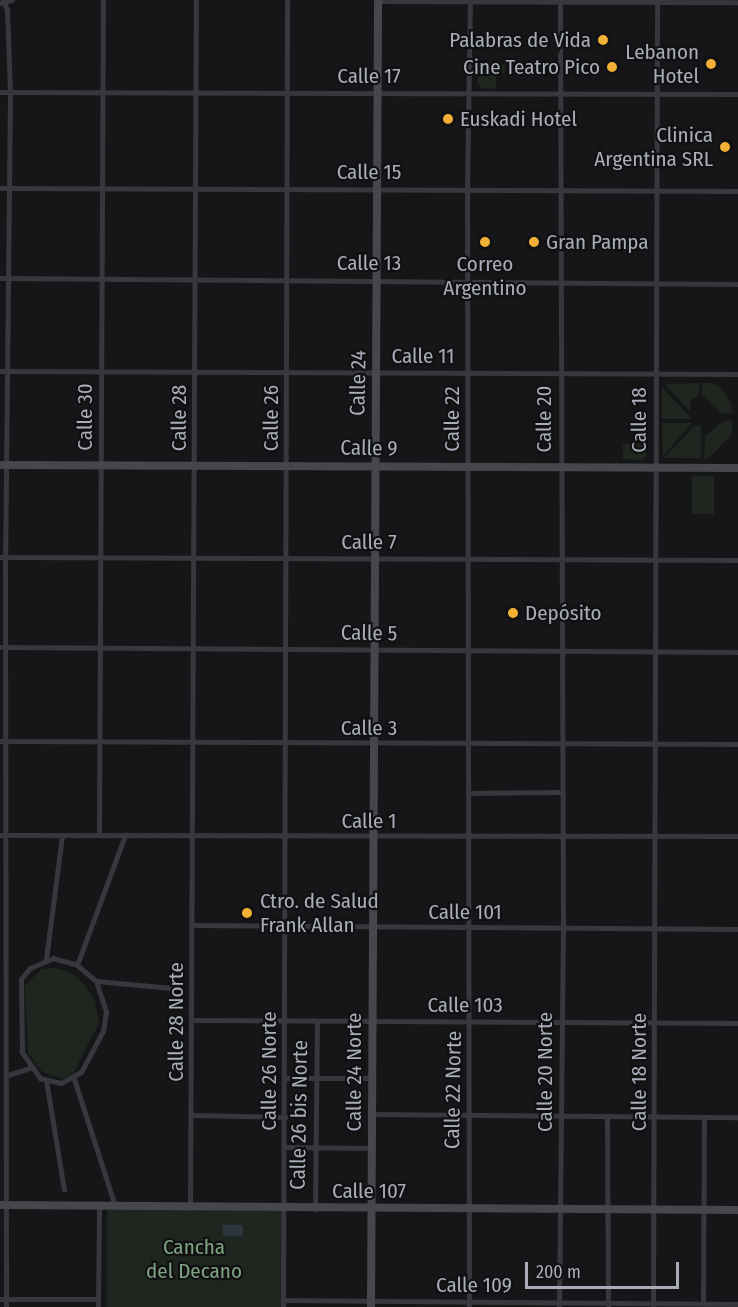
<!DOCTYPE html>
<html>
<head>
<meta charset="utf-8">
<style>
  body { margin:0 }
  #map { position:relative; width:738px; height:1307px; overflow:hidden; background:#161618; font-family:"Fira Sans Condensed",sans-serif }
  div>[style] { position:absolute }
  .green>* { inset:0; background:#1e261f }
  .water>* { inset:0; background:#2c353c }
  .street>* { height:5px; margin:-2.5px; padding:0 2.5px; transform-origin:2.5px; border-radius:2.5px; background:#37383d }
  .secondary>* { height:8px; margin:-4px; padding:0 4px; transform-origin:4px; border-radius:4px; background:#45474d }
  .dots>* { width:16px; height:16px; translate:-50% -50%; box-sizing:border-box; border:3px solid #111113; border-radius:50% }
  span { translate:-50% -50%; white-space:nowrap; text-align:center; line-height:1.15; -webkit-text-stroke:4.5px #111113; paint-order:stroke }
  .poi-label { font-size:21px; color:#a8adb8 }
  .right { translate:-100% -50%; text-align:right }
  .left { translate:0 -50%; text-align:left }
  .street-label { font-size:21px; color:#a8adb8 }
  .park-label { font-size:21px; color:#7fa381 }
  .scale { position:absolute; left:525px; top:1262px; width:154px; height:27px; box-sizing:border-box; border:3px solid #a8adb8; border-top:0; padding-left:8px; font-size:18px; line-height:21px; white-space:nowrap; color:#a8adb8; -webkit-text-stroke:4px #111113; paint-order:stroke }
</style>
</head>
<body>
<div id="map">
  <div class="green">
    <div style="clip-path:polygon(478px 65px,505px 65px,505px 73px,496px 73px,496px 89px,482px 88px,478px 84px)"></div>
    <div style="clip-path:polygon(699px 383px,699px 395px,691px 400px,690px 411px,664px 384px)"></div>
    <div style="clip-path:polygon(702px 383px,713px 383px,723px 390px,731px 403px,732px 413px,722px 413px,702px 395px)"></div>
    <div style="clip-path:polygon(662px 386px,662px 387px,692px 419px,662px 419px)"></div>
    <div style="clip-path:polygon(732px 420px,732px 434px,709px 458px,704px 458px,705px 436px,722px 422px)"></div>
    <div style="clip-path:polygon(662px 423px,692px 423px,663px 456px)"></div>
    <div style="clip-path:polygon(694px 426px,701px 426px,701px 458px,664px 458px)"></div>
    <div style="clip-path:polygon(623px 444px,646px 444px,646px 456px,642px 460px,623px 459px)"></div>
    <div style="clip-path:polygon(692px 476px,714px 476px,714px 514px,692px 514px)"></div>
    <div style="clip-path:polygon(54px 968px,70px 972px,83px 983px,95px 1000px,99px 1023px,73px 1074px,62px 1079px,41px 1071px,28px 1053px,25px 985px,42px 969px)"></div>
    <div style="clip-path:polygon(107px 1209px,281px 1211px,281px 1307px,107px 1307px)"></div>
  </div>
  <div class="water">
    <div style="clip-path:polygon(223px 1225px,243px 1225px,243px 1236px,223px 1236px)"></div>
  </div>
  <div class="street">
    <div style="left:3px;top:0;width:11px;rotate:68deg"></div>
    <div style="left:7px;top:10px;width:83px;rotate:87.9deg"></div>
    <div style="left:10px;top:93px;width:464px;rotate:90.6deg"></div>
    <div style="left:5px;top:557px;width:750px;rotate:89.92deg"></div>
    <div style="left:378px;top:1px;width:360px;rotate:0.2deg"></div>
    <div style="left:0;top:3px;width:12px;rotate:-14deg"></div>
    <div style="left:0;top:92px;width:738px;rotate:0.16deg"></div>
    <div style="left:0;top:188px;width:738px;rotate:0.23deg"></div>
    <div style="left:0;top:278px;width:738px;rotate:0.47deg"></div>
    <div style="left:0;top:371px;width:738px;rotate:0.23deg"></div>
    <div style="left:0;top:557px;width:738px;rotate:0.23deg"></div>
    <div style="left:0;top:647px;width:738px;rotate:0.39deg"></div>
    <div style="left:0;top:741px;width:738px;rotate:0.23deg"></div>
    <div style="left:468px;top:793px;width:92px;rotate:-0.6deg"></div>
    <div style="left:0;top:835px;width:738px;rotate:0.08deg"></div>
    <div style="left:99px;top:835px;width:835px;rotate:-89.73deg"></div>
    <div style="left:193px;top:925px;width:545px;rotate:0.42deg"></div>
    <div style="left:53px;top:958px;width:25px;rotate:16deg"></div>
    <div style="left:77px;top:965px;width:25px;rotate:40deg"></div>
    <div style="left:96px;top:981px;width:33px;rotate:72deg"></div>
    <div style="left:106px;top:1012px;width:19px;rotate:99deg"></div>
    <div style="left:103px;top:1031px;width:47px;rotate:118.2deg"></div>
    <div style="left:81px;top:1072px;width:23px;rotate:151deg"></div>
    <div style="left:61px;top:1083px;width:22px;rotate:-167deg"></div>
    <div style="left:40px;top:1078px;width:32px;rotate:-125deg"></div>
    <div style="left:22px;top:1052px;width:73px;rotate:-90.8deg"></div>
    <div style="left:21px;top:979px;width:14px;rotate:-51deg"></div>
    <div style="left:30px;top:968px;width:25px;rotate:-23deg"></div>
    <div style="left:46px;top:959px;width:125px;rotate:-82.6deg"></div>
    <div style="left:77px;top:965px;width:139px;rotate:-69.7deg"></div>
    <div style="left:96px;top:981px;width:76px;rotate:5.3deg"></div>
    <div style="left:192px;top:1020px;width:546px;rotate:0.31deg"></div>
    <div style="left:8px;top:1075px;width:23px;rotate:-18deg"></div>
    <div style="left:286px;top:1078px;width:87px"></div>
    <div style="left:74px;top:1079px;width:133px;rotate:72.1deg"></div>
    <div style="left:46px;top:1080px;width:111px;rotate:80.7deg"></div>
    <div style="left:372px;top:1114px;width:366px;rotate:0.5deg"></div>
    <div style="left:192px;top:1115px;width:94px;rotate:1.2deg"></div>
    <div style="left:607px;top:1117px;width:190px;rotate:89.7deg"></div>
    <div style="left:285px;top:1147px;width:87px;rotate:0.7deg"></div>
    <div style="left:190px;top:1208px;width:1208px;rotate:-89.72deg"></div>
    <div style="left:315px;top:1209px;width:188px;rotate:-89.4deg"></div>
    <div style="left:0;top:1299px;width:98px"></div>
    <div style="left:283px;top:1300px;width:455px;rotate:0.5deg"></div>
    <div style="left:703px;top:1302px;width:184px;rotate:-89.7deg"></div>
    <div style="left:98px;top:1307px;width:102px;rotate:-89.4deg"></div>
    <div style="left:283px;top:1307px;width:1307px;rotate:-89.82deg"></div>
    <div style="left:469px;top:1307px;width:1118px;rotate:-90.1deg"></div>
    <div style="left:467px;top:189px;width:187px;rotate:-89.1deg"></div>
    <div style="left:559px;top:1307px;width:377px;rotate:-89.4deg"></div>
    <div style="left:563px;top:930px;width:929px;rotate:-90.19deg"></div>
    <div style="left:653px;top:1307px;width:1305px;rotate:-89.82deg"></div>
  </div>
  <div class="secondary">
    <div style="left:0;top:465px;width:738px;rotate:0.23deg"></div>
    <div style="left:0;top:1205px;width:738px;rotate:0.39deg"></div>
    <div style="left:371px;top:1307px;width:1307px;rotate:-89.69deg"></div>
  </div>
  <div class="dots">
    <div style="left:603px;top:40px;background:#f2b134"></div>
    <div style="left:711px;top:64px;background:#f2b134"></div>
    <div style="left:612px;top:67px;background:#f2b134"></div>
    <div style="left:448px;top:119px;background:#f2b134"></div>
    <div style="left:725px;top:147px;background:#f2b134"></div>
    <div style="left:485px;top:242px;background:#f2b134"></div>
    <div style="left:534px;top:242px;background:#f2b134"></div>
    <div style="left:513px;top:613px;background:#f2b134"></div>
    <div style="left:247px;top:913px;background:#f2b134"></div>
  </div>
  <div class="poi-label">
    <span class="right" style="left:591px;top:40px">Palabras de Vida</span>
    <span class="right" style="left:699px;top:64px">Lebanon<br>Hotel</span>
    <span class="right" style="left:600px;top:67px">Cine Teatro Pico</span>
    <span class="left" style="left:460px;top:119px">Euskadi Hotel</span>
    <span class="right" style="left:713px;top:147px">Clinica<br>Argentina SRL</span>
    <span class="left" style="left:546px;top:242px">Gran Pampa</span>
    <span style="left:485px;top:276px">Correo<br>Argentino</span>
    <span class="left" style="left:525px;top:613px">Depósito</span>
    <span class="left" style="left:260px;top:913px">Ctro. de Salud<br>Frank Allan</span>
  </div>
  <div class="street-label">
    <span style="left:369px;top:76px">Calle 17</span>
    <span style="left:369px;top:172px">Calle 15</span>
    <span style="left:369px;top:263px">Calle 13</span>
    <span style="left:423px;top:356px">Calle 11</span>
    <span style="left:358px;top:383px;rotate:-89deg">Calle 24</span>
    <span style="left:85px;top:417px;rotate:-90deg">Calle 30</span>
    <span style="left:179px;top:418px;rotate:-90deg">Calle 28</span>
    <span style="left:271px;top:418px;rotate:-90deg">Calle 26</span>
    <span style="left:452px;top:419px;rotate:-90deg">Calle 22</span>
    <span style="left:544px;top:419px;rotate:-90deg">Calle 20</span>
    <span style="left:639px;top:420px;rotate:-90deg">Calle 18</span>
    <span style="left:369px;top:448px;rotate:1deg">Calle 9</span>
    <span style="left:369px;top:542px">Calle 7</span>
    <span style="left:369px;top:633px;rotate:1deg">Calle 5</span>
    <span style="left:369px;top:728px">Calle 3</span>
    <span style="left:369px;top:821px">Calle 1</span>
    <span style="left:465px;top:912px">Calle 101</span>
    <span style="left:465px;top:1005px">Calle 103</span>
    <span style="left:176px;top:1022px;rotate:-90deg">Calle 28 Norte</span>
    <span style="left:269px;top:1071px;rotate:-90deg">Calle 26 Norte</span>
    <span style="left:354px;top:1072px;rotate:-90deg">Calle 24 Norte</span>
    <span style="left:545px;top:1072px;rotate:-90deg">Calle 20 Norte</span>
    <span style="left:639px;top:1072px;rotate:-90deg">Calle 18 Norte</span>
    <span style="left:453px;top:1090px;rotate:-89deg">Calle 22 Norte</span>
    <span style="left:299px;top:1115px;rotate:-89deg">Calle 26 bis Norte</span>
    <span style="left:369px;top:1191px">Calle 107</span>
    <span style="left:474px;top:1285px">Calle 109</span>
  </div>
  <div class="park-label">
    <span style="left:194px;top:1259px">Cancha<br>del Decano</span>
  </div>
  <div class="scale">200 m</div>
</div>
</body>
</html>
